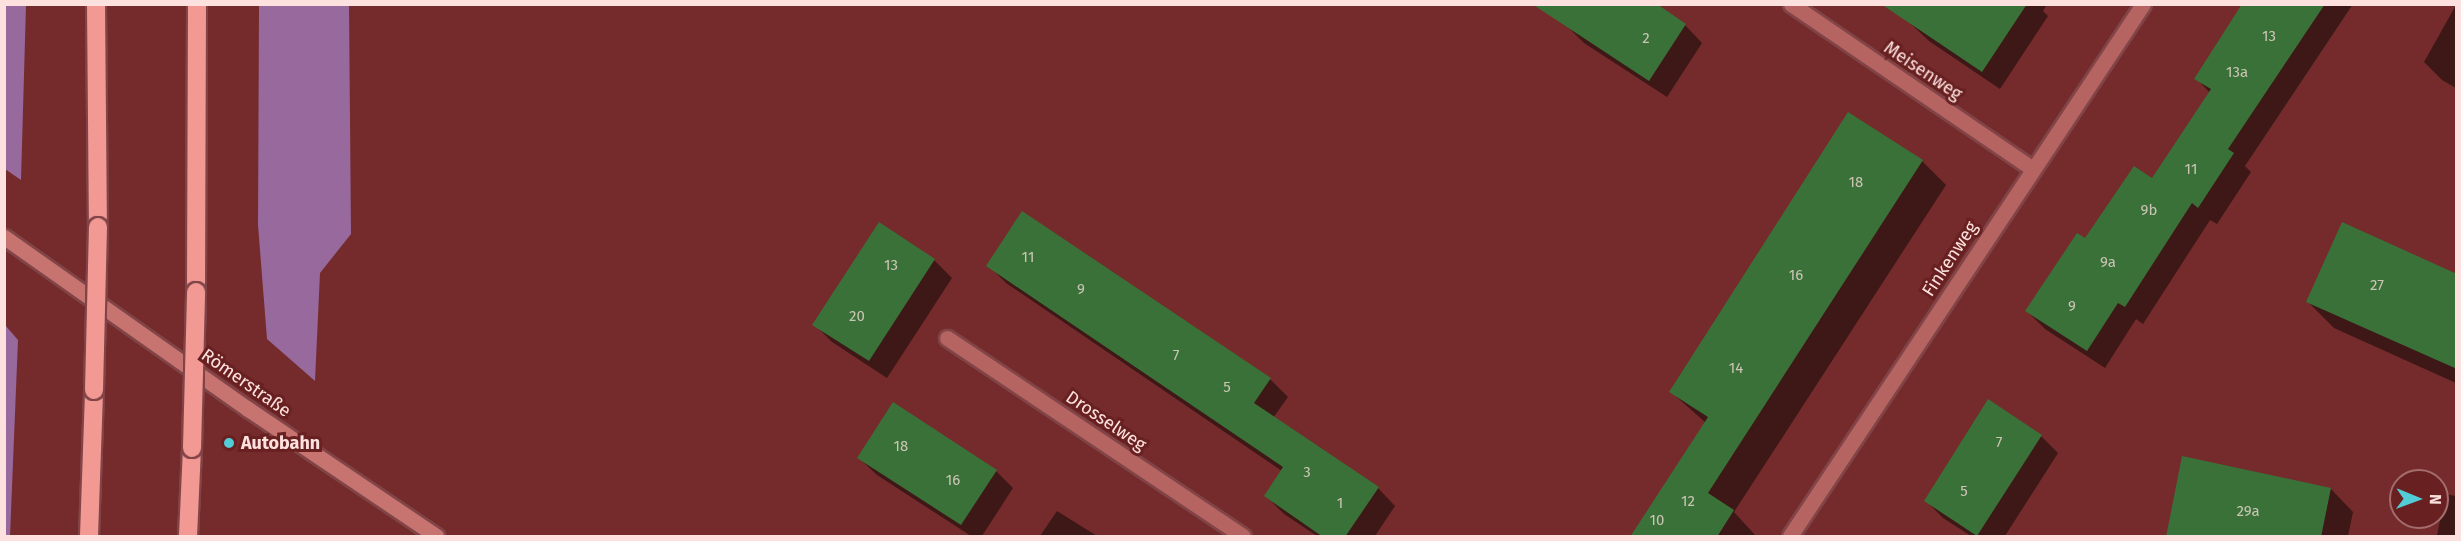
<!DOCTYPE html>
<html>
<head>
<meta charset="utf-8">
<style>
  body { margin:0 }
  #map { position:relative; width:2461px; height:541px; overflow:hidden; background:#752b2b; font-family:"Fira Sans",sans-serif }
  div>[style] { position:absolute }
  .forest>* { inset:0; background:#97699c }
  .shadow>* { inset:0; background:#0007 }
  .building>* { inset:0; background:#3a7139 }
  .roads { filter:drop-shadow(2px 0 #814447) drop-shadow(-2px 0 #814447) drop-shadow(0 2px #814447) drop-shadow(0 -2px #814447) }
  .street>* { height:15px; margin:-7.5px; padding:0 7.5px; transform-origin:7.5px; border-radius:7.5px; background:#b56461 }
  .secondary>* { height:15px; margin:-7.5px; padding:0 7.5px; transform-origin:7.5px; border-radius:7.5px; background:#c77470 }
  .highway>* { height:18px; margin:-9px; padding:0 9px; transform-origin:9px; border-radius:9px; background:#f29994 }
  .bridges { filter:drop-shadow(2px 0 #814447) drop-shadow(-2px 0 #814447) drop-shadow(0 2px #814447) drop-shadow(0 -2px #814447) }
  .highway-bridge>* { height:18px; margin:-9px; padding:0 9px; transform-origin:9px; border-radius:9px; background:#f29994 }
  .dots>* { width:16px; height:16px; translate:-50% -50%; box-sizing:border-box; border:3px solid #682021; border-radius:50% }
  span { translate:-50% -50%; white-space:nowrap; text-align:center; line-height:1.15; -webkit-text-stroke:6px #682021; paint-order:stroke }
  .number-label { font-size:15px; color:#ccc5b5 }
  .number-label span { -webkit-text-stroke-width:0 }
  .street-label { font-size:18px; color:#fde1de }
  .poi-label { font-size:18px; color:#fde1de; font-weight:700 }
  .left { translate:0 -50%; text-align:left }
  .frame { position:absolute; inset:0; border:6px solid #fde1de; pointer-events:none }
  .north { position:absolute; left:2389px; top:469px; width:60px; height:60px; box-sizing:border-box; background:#682021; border:2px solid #a46d6d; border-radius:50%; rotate:91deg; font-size:16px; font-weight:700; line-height:24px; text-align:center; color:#fde1de }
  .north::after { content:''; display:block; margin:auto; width:21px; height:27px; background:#52ccd6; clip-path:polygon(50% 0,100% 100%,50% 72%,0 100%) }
</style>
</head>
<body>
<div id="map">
  <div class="forest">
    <div style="clip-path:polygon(4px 5px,26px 5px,21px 180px,5px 169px)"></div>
    <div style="clip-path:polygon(259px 5px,349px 5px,351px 234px,320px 273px,315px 381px,267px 339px,258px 225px)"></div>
    <div style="clip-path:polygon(5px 325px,18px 340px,10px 536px,4px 536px)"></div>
  </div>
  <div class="shadow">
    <div style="clip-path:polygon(1924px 4px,2047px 4px,2043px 11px,2048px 16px,2000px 89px,1929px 41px,1911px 24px)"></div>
    <div style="clip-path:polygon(2253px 4px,2353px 4px,2245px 166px,2251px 172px,2217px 224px,2210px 220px,2143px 324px,2136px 319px,2105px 368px,2045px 329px,2027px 311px,2085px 240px,2153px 180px,2210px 93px,2196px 78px)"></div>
    <div style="clip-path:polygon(2456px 5px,2456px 88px,2442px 80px,2424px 62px)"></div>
    <div style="clip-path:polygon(1566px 25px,1685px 25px,1702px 43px,1667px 97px,1584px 43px)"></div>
    <div style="clip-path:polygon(1849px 114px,1922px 161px,1946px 185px,1734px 512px,1756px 536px,1632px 536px,1706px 423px,1671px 392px)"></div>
    <div style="clip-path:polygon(879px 224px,934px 260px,952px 278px,887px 378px,832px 342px,814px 324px)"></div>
    <div style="clip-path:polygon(988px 265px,1270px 379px,1288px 397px,1273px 418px,1378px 488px,1395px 506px,1375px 536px,1317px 536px,1284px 514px,1266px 496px,1282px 471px,1006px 283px)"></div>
    <div style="clip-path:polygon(2456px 275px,2456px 383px,2334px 328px,2308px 302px)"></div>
    <div style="clip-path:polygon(2041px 436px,2058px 453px,2005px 536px,1971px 536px,1943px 518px,1926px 501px)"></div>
    <div style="clip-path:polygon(859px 458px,996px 471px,1013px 488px,982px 536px,971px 536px,877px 475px)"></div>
    <div style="clip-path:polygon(2331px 489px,2353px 512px,2348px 536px,2167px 536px)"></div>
    <div style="clip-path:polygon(2445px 494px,2456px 496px,2456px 536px,2437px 536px)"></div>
    <div style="clip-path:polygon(1057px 511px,1097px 536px,1040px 536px)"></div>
  </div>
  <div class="building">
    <div style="clip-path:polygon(1532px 4px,1657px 4px,1686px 24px,1649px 81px)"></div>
    <div style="clip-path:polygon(1881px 4px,2027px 4px,1982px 72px)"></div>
    <div style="clip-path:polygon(2242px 4px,2325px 4px,2228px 149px,2234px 153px,2198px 208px,2192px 203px,2125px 307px,2118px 303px,2087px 351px,2025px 311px,2077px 233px,2085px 238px,2134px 166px,2152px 178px,2211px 89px,2194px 79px)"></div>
    <div style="clip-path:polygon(1848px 112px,1923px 160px,1708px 493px,1734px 510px,1717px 537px,1630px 537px,1708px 417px,1669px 392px)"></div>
    <div style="clip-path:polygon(1022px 211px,1271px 378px,1254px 403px,1379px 487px,1345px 537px,1323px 537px,1264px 496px,1283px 467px,986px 266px)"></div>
    <div style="clip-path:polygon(879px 222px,935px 259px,869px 361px,812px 325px)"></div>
    <div style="clip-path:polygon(2342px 222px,2457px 274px,2457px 369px,2306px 302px)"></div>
    <div style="clip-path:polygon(1988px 399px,2042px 435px,1977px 536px,1924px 501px)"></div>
    <div style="clip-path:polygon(893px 402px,997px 470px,961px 525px,857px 458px)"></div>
    <div style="clip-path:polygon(2182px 456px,2331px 488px,2321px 537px,2166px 537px)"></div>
  </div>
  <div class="roads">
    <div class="street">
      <div style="left:1791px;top:4px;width:293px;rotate:34.3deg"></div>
      <div style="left:947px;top:338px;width:356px;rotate:33.8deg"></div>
      <div style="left:1790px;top:536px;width:638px;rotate:-56.43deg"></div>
    </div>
    <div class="secondary">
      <div style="left:4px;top:237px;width:299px;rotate:35.2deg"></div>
      <div style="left:248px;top:409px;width:227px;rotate:34deg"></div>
    </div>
    <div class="highway">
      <div style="left:96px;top:4px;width:223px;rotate:89.5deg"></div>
      <div style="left:196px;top:292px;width:288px;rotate:-89.8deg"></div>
      <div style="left:89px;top:536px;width:146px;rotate:-88deg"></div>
      <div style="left:188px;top:536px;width:88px;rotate:-87.4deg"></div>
    </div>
  </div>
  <div class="bridges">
    <div class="highway-bridge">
      <div style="left:94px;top:390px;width:163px;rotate:-88.6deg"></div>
      <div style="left:192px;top:448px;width:156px;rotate:-88.5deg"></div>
    </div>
  </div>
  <div class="dots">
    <div style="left:229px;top:443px;background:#52ccd6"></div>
  </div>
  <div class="number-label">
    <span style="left:2269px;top:37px">13</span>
    <span style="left:1646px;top:39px">2</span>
    <span style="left:2237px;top:73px">13a</span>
    <span style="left:2191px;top:170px">11</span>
    <span style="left:1856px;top:183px">18</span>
    <span style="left:2149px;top:211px">9b</span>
    <span style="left:1028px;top:258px">11</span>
    <span style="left:2108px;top:263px">9a</span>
    <span style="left:891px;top:266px">13</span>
    <span style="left:1796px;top:276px">16</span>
    <span style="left:2377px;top:286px">27</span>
    <span style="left:1081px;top:290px">9</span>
    <span style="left:2072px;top:307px">9</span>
    <span style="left:857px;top:317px">20</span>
    <span style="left:1176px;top:356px">7</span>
    <span style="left:1736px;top:369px">14</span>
    <span style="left:1227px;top:388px">5</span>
    <span style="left:1999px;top:443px">7</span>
    <span style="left:901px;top:447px">18</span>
    <span style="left:1307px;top:473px">3</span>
    <span style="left:953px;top:481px">16</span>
    <span style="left:1964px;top:492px">5</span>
    <span style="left:1688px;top:502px">12</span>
    <span style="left:1340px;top:504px">1</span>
    <span style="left:2248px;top:512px">29a</span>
    <span style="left:1657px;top:521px">10</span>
  </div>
  <div class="street-label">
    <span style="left:1923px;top:71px;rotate:34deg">Meisenweg</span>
    <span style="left:1950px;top:259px;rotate:-57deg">Finkenweg</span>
    <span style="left:246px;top:383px;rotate:35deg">Römerstraße</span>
    <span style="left:1106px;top:421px;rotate:34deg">Drosselweg</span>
  </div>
  <div class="poi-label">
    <span class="left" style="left:241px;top:443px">Autobahn</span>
  </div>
  <div class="frame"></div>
  <div class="north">N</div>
</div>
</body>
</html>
